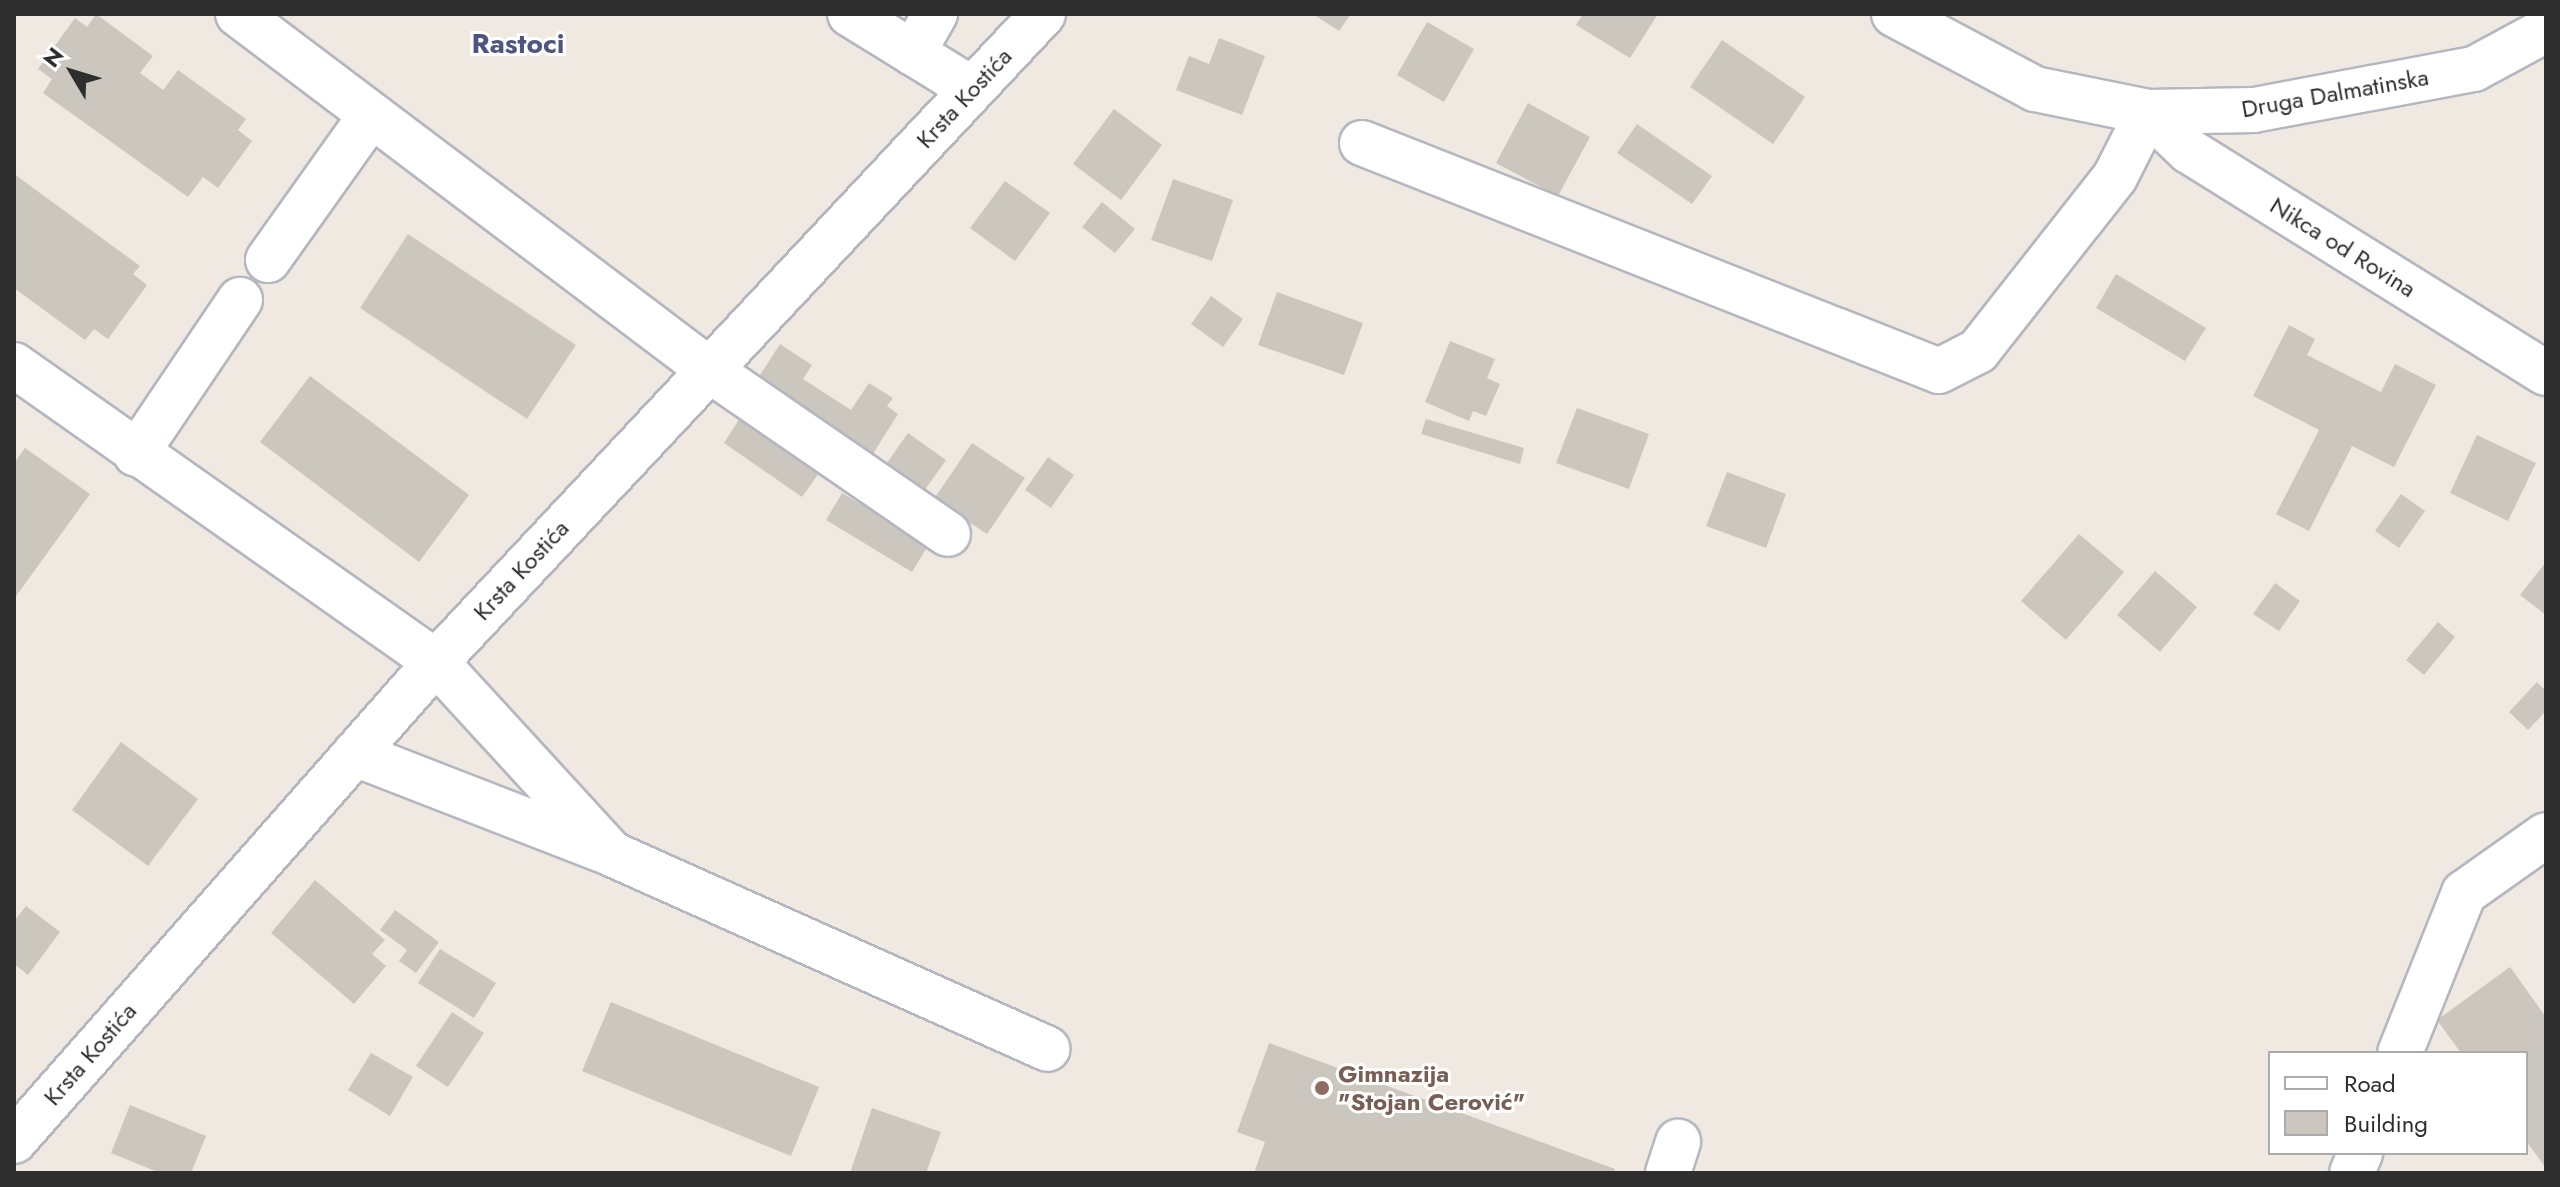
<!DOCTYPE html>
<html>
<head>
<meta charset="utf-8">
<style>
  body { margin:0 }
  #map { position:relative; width:2560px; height:1187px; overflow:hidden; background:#efe9e1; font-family:Jost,sans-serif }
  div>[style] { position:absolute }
  .building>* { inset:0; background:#cbc7bf }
  .roads { filter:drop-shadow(2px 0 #b4b7c1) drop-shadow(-2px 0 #b4b7c1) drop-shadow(0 2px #b4b7c1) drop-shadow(0 -2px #b4b7c1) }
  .minor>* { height:44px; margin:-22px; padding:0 22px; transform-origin:22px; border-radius:22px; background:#fff }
  .dots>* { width:22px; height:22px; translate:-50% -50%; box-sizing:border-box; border:4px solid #fff; border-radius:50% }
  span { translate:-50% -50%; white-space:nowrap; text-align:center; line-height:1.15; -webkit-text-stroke:6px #fff; paint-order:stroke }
  .street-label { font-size:24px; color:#2e2e2e }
  .education-label { font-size:24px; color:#785e54; font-weight:700 }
  .left { translate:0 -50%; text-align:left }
  .quarter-label { font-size:28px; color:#4d5680; font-weight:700 }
  .frame { position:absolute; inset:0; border:16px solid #2e2e2e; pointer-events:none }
  .legend { position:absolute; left:2268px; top:1051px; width:260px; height:104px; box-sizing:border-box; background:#fff; border:2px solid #ababab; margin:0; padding:10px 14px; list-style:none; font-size:24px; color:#2e2e2e }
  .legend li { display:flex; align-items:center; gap:16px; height:40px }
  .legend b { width:40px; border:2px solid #ababab }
  .north { position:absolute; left:32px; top:32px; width:80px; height:80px; -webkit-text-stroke:6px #fff; paint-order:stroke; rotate:308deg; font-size:22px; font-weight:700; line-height:32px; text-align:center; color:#2e2e2e }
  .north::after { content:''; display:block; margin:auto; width:28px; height:36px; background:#2e2e2e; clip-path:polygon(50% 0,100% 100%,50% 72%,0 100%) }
</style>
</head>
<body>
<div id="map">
  <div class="building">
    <div style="clip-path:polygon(96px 14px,153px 56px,140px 73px,163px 90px,178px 70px,246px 119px,238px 130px,252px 141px,218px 188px,203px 177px,188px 197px,43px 93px,52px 79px,38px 69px,75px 18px,87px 27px)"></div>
    <div style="clip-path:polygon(1313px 14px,1351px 14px,1339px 31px)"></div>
    <div style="clip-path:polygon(1583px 14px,1658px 14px,1630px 58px,1576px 25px)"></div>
    <div style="clip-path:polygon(1427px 22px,1474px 49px,1444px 102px,1397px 75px)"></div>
    <div style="clip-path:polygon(1219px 38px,1265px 56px,1242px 115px,1176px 90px,1189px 56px,1209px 64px)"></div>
    <div style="clip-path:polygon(1722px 40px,1805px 97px,1773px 144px,1690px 87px)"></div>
    <div style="clip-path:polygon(1528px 103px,1590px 137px,1558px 196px,1496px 163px)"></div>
    <div style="clip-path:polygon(1114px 109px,1162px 145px,1121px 200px,1073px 164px)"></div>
    <div style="clip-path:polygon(1637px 124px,1712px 176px,1692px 204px,1617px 153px)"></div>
    <div style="clip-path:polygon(14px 174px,140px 266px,133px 274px,147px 285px,108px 339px,94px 329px,85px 340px,14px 288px)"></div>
    <div style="clip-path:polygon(1173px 179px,1233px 200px,1212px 261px,1151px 240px)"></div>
    <div style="clip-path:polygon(1005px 181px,1050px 213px,1015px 261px,970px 228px)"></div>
    <div style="clip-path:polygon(1102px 202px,1135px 229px,1115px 253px,1082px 227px)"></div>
    <div style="clip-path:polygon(408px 234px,576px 345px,527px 419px,360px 308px)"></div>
    <div style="clip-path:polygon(2116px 274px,2206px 328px,2185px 361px,2096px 308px)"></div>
    <div style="clip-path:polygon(1277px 292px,1363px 323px,1344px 375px,1258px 345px)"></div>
    <div style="clip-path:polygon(1211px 296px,1243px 319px,1223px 347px,1191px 324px)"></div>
    <div style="clip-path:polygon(2289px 325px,2315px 339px,2307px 355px,2381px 392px,2395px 364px,2436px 385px,2394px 467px,2352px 446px,2309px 531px,2276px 514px,2319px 430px,2253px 396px)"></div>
    <div style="clip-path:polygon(1450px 341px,1495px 359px,1487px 378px,1500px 384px,1486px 416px,1473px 411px,1469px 421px,1425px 402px)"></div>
    <div style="clip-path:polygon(780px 344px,812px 365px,803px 379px,851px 410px,869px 383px,893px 398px,887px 406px,898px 414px,869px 460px,753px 386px)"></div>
    <div style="clip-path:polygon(310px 376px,469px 495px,419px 562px,260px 442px)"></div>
    <div style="clip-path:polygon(1577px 408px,1649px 434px,1629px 489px,1556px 463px)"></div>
    <div style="clip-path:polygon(740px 418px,819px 473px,802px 497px,724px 443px)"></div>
    <div style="clip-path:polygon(1426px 419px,1524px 448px,1520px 464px,1421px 434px)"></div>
    <div style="clip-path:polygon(908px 433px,946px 460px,924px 491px,886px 464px)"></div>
    <div style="clip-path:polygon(2477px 435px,2536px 463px,2508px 521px,2450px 493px)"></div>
    <div style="clip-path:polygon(972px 443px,1025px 478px,987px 534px,934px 499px)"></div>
    <div style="clip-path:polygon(25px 448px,90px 494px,14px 599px,14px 463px)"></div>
    <div style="clip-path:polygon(1048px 457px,1074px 475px,1051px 508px,1025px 490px)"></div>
    <div style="clip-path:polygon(1727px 472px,1786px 494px,1766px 548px,1706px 526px)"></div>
    <div style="clip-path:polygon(842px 493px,929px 544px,912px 572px,826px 520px)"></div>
    <div style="clip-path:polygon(2401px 494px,2425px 511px,2399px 548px,2375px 531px)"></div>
    <div style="clip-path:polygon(2079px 534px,2124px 572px,2066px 640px,2021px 601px)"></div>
    <div style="clip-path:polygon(2546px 562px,2546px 615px,2520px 595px)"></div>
    <div style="clip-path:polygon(2155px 571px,2197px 607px,2160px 652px,2117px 615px)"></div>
    <div style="clip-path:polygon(2275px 583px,2300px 601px,2279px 631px,2253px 614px)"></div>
    <div style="clip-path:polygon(2438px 622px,2455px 637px,2424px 675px,2406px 660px)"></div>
    <div style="clip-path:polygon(2537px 682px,2546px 691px,2546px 711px,2528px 730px,2509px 712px)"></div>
    <div style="clip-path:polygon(121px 742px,198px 799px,148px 866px,72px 810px)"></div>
    <div style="clip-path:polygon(315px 880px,385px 940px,372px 954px,386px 966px,354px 1004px,271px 933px)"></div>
    <div style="clip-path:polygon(26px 906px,60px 932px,28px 975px,14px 964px,14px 921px)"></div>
    <div style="clip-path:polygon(395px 910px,439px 942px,416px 973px,399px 961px,407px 950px,380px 930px)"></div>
    <div style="clip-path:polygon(440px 949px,496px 983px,474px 1018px,418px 983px)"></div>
    <div style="clip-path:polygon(2510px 967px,2546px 1017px,2546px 1168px,2526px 1141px,2526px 1053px,2461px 1053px,2437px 1020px)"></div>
    <div style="clip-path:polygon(611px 1002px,819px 1087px,791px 1156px,582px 1071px)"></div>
    <div style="clip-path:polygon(452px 1012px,484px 1033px,448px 1087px,416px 1066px)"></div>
    <div style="clip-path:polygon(1269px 1043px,1615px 1169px,1614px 1173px,1254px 1173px,1265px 1142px,1237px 1132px)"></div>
    <div style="clip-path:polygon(371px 1053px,413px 1077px,390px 1116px,348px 1090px)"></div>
    <div style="clip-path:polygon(130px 1105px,206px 1136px,191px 1173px,160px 1173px,111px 1153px)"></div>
    <div style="clip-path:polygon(872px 1108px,941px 1132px,926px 1173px,850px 1173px)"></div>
  </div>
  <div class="roads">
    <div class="minor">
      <div style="left:238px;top:14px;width:589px;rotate:37.06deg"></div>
      <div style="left:708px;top:369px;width:291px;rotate:34.5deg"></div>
      <div style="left:850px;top:14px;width:143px;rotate:31.6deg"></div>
      <div style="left:1894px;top:14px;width:160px;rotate:28deg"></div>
      <div style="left:2035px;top:89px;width:115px;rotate:11.5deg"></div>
      <div style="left:2148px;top:112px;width:106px;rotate:-1.1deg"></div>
      <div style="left:2254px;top:110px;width:224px;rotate:-10.6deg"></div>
      <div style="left:2474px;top:69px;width:82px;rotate:-28.4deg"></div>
      <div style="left:913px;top:53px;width:45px;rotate:-60.6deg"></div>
      <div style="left:1362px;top:143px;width:620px;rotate:21.56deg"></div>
      <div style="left:1939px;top:371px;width:44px;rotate:-27.1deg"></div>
      <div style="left:1978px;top:351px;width:221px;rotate:-51.8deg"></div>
      <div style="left:2115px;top:177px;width:73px;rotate:-63.1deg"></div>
      <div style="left:2148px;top:112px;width:57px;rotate:43.6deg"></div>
      <div style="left:2189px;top:151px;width:420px;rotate:31.9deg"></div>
      <div style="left:268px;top:260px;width:178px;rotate:-54.6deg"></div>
      <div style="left:14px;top:365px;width:516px;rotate:35.14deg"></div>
      <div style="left:436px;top:662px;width:260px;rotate:47.5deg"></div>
      <div style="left:612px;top:854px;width:477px;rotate:24.1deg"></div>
      <div style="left:136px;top:454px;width:186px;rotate:-56deg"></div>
      <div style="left:355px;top:754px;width:266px;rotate:21.2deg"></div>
      <div style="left:2400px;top:1053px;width:172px;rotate:-68.2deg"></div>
      <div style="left:2464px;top:893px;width:100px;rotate:-35.3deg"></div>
      <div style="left:14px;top:1141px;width:638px;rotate:-48.62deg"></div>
      <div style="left:436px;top:662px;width:888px;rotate:-46.87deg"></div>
      <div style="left:1668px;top:1173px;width:33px;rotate:-72deg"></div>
      <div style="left:2352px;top:1173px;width:22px;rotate:-68deg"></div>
    </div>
  </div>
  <div class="dots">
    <div style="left:1322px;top:1088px;background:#8d6e63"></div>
  </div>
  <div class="street-label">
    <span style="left:2335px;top:93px;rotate:-10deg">Druga Dalmatinska</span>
    <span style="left:964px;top:98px;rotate:-47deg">Krsta Kostića</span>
    <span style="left:2343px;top:247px;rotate:32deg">Nikca od Rovina</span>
    <span style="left:521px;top:570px;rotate:-47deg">Krsta Kostića</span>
    <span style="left:90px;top:1054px;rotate:-49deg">Krsta Kostića</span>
  </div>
  <div class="education-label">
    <span class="left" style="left:1338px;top:1088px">Gimnazija<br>"Stojan Cerović"</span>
  </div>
  <div class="quarter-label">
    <span style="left:518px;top:44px">Rastoci</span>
  </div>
  <div class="frame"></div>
  <ul class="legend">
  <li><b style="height:10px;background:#fff"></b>Road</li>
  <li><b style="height:22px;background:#cbc7bf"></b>Building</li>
  </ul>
  <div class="north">N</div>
</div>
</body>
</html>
